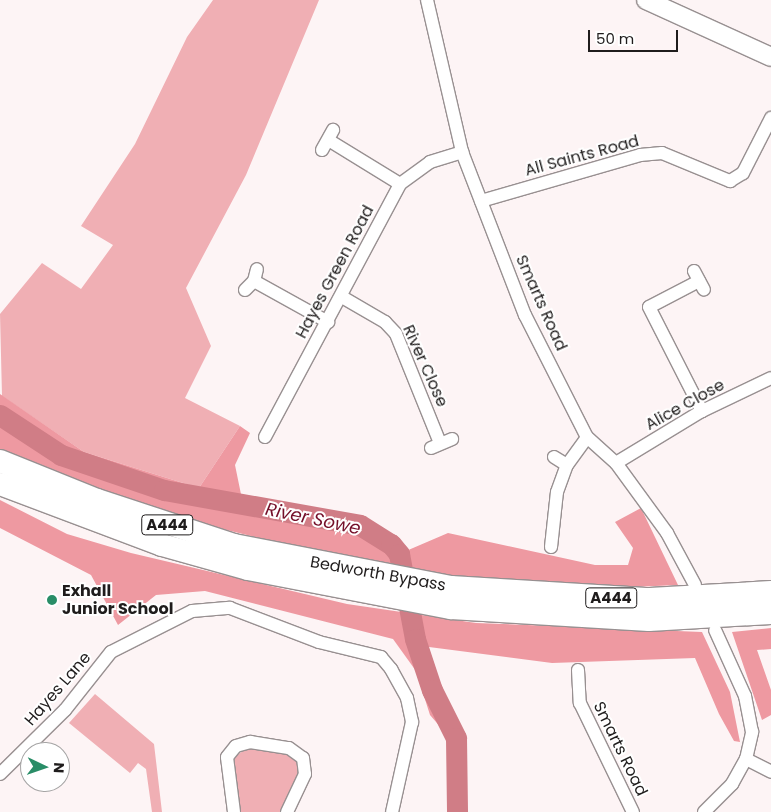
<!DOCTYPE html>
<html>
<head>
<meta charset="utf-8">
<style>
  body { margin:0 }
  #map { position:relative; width:771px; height:812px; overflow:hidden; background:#fdf4f5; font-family:Poppins,sans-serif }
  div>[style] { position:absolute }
  .green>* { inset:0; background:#f0afb4 }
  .forest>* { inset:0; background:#ee99a1 }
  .river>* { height:21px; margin:-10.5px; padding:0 10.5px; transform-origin:10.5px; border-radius:10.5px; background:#d07d86 }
  .roads { filter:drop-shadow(1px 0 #989091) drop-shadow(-1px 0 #989091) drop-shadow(0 1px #989091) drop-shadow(0 -1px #989091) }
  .street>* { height:12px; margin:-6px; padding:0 6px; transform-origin:6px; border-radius:6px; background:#fff }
  .secondary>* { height:18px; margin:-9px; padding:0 9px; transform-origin:9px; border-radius:9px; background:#fff }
  .highway>* { height:22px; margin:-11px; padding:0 11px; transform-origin:11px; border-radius:11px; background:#fff }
  .dots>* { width:14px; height:14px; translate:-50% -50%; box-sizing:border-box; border:2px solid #fff; border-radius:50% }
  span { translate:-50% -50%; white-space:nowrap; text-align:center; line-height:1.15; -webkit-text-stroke:4px #fff; paint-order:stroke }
  .shield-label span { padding:1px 4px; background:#fff; border:1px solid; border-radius:4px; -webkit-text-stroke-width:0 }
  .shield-label { font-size:15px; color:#1f1c1c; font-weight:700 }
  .street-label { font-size:16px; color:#1f1c1c }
  .poi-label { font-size:16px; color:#1f1c1c; font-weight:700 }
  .left { translate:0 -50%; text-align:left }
  .water-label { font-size:18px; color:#740f29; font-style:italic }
  .north { position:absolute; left:20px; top:742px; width:50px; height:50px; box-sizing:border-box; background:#fff; border:1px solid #a5a4a4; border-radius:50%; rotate:93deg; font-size:14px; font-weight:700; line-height:20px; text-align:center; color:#1f1c1c }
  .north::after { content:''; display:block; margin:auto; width:18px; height:22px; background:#298d67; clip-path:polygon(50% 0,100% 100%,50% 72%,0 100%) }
  .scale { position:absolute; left:588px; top:30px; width:90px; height:22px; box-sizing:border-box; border:2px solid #1f1c1c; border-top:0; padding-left:6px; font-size:15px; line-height:18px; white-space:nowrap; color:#1f1c1c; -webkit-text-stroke:4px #fff; paint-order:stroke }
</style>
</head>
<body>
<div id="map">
  <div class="green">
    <div style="clip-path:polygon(213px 0,319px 0,246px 175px,186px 288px,211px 346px,185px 398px,240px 426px,199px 488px,84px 452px,2px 396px,0 314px,42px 263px,81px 289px,113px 245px,81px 226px,135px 144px,187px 37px)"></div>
    <div style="clip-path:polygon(95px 694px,154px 744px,162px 812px,152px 812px,146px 769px,138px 763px,130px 773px,69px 723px)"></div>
    <div style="clip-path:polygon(247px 748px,285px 752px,298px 761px,299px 773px,282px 812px,239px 812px,233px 758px)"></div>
  </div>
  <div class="forest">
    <div style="clip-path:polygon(0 394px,84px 452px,199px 488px,240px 426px,250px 433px,235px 465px,243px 504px,360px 525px,399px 554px,448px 533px,595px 565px,628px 565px,633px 548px,615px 522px,641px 508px,678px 585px,587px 589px,424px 573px,307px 550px,166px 515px,77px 485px,0 449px)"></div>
    <div style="clip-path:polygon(0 500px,67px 534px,131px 553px,347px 604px,476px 623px,702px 632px,730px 692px,740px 742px,734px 741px,719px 714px,695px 658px,552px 663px,429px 647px,432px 686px,458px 725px,449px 737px,430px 715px,416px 671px,393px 639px,205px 591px,156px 595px,118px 625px,91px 575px,0 528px)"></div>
    <div style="clip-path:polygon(771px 628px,771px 649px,757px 650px,771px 690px,771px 715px,762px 720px,732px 632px)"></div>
  </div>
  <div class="river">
    <div style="left:0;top:415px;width:73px;rotate:33.3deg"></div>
    <div style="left:61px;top:455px;width:109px;rotate:18.8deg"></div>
    <div style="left:164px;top:490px;width:199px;rotate:10.1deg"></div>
    <div style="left:360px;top:525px;width:36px;rotate:32deg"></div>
    <div style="left:391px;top:544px;width:13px;rotate:51deg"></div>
    <div style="left:399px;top:554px;width:86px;rotate:79.3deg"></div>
    <div style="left:415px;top:639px;width:54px;rotate:71.6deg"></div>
    <div style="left:432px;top:690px;width:54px;rotate:63.4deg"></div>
    <div style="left:456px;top:738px;width:74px;rotate:89.2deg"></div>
  </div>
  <div class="roads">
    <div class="street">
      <div style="left:427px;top:0;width:156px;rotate:77deg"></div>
      <div style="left:462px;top:152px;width:175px;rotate:68.9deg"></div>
      <div style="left:525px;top:315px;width:137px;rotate:63.1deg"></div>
      <div style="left:587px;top:437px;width:39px;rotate:42deg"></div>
      <div style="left:616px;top:463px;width:87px;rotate:53.9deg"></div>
      <div style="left:667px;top:533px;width:59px;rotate:61.7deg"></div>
      <div style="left:330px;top:141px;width:82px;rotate:31.6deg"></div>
      <div style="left:322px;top:150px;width:23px;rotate:-61deg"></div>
      <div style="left:481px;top:201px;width:166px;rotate:-16.1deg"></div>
      <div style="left:640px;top:155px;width:22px;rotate:-5deg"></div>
      <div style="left:662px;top:153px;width:74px;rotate:22.4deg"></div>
      <div style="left:730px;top:181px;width:15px;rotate:-32deg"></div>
      <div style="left:743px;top:173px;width:62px;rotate:-63deg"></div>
      <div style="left:694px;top:271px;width:21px;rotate:62deg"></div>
      <div style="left:254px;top:281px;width:85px;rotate:29deg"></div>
      <div style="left:699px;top:281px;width:56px;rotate:152.5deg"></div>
      <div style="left:649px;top:307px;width:117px;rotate:63deg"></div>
      <div style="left:245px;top:290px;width:13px;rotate:-45deg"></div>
      <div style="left:254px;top:281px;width:12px;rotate:-76deg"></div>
      <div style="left:342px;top:297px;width:50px;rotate:30.2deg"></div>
      <div style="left:385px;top:322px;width:16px;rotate:47deg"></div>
      <div style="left:396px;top:334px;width:118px;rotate:68deg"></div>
      <div style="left:265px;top:437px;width:287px;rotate:-61.9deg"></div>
      <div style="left:400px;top:184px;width:37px;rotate:-36deg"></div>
      <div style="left:430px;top:162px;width:34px;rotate:-17deg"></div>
      <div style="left:431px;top:448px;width:23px;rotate:-23deg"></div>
      <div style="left:554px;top:457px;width:15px;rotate:32deg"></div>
      <div style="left:616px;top:463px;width:100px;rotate:-31.2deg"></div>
      <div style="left:702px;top:411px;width:76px;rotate:-25.6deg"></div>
      <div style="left:551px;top:547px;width:55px;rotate:-83.8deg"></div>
      <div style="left:557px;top:492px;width:29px;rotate:-70deg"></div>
      <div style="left:567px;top:465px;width:34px;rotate:-54deg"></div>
      <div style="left:578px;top:670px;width:33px;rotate:87deg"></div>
      <div style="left:580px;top:703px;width:121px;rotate:64.1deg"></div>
      <div style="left:746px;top:759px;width:28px;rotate:27deg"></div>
      <div style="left:0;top:774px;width:91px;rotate:-44.6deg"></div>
      <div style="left:65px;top:710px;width:74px;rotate:-51.6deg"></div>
      <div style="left:111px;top:652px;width:91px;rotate:-26.8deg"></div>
      <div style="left:192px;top:611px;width:38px;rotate:-5deg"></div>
      <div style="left:230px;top:608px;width:95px;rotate:20.9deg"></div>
      <div style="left:319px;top:642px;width:64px;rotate:13.6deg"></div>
      <div style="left:381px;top:657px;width:16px;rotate:50deg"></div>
      <div style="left:391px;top:669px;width:33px;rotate:61deg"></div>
      <div style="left:407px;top:698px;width:25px;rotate:78deg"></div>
      <div style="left:412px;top:722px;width:92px;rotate:102.5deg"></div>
      <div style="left:234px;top:812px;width:55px;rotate:-97.3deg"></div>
      <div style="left:227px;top:757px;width:14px;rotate:-51deg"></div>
      <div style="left:236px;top:746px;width:15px;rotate:-16deg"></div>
      <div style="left:250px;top:742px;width:39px;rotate:9deg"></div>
      <div style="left:289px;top:748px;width:17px;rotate:36deg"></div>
      <div style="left:303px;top:758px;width:16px;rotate:83deg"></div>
      <div style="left:305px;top:774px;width:42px;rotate:115.3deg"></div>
      <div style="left:704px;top:812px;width:40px;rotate:-45deg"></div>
      <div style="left:732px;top:784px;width:29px;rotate:-61deg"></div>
      <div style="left:746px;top:759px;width:28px;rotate:-77deg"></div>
      <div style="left:752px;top:732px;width:37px;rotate:-101deg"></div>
      <div style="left:745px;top:696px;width:72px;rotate:-114.4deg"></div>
    </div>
    <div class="secondary">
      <div style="left:646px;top:0;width:137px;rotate:24.5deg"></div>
    </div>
    <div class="highway">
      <div style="left:0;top:461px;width:105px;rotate:21.9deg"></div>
      <div style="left:97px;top:500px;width:144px;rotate:18.2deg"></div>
      <div style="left:234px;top:545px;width:221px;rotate:11deg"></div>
      <div style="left:451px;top:587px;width:199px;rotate:3.5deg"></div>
      <div style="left:650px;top:599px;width:121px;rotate:-3.3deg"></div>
      <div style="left:0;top:484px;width:173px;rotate:20.6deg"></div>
      <div style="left:162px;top:545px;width:89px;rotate:15.6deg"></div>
      <div style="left:248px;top:569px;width:207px;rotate:10.9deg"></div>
      <div style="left:451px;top:608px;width:198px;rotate:3.5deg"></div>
      <div style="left:649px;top:620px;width:122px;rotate:-3.3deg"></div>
    </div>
  </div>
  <div class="dots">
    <div style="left:52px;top:600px;background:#298d67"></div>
  </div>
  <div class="shield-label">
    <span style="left:167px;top:525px">A444</span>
    <span style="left:611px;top:598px">A444</span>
  </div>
  <div class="street-label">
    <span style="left:582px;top:156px;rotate:-15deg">All Saints Road</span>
    <span style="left:335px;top:272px;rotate:-62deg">Hayes Green Road</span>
    <span style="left:541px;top:303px;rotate:66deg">Smarts Road</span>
    <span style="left:425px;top:366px;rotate:66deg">River Close</span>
    <span style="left:685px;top:405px;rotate:-29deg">Alice Close</span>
    <span style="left:378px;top:574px;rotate:10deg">Bedworth Bypass</span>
    <span style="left:58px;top:689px;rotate:-49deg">Hayes Lane</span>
    <span style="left:620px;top:749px;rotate:64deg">Smarts Road</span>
  </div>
  <div class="poi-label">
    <span class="left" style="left:62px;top:600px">Exhall<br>Junior School</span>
  </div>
  <div class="water-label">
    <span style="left:313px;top:519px;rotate:12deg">River Sowe</span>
  </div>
  <div class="north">N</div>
  <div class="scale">50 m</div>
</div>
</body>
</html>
